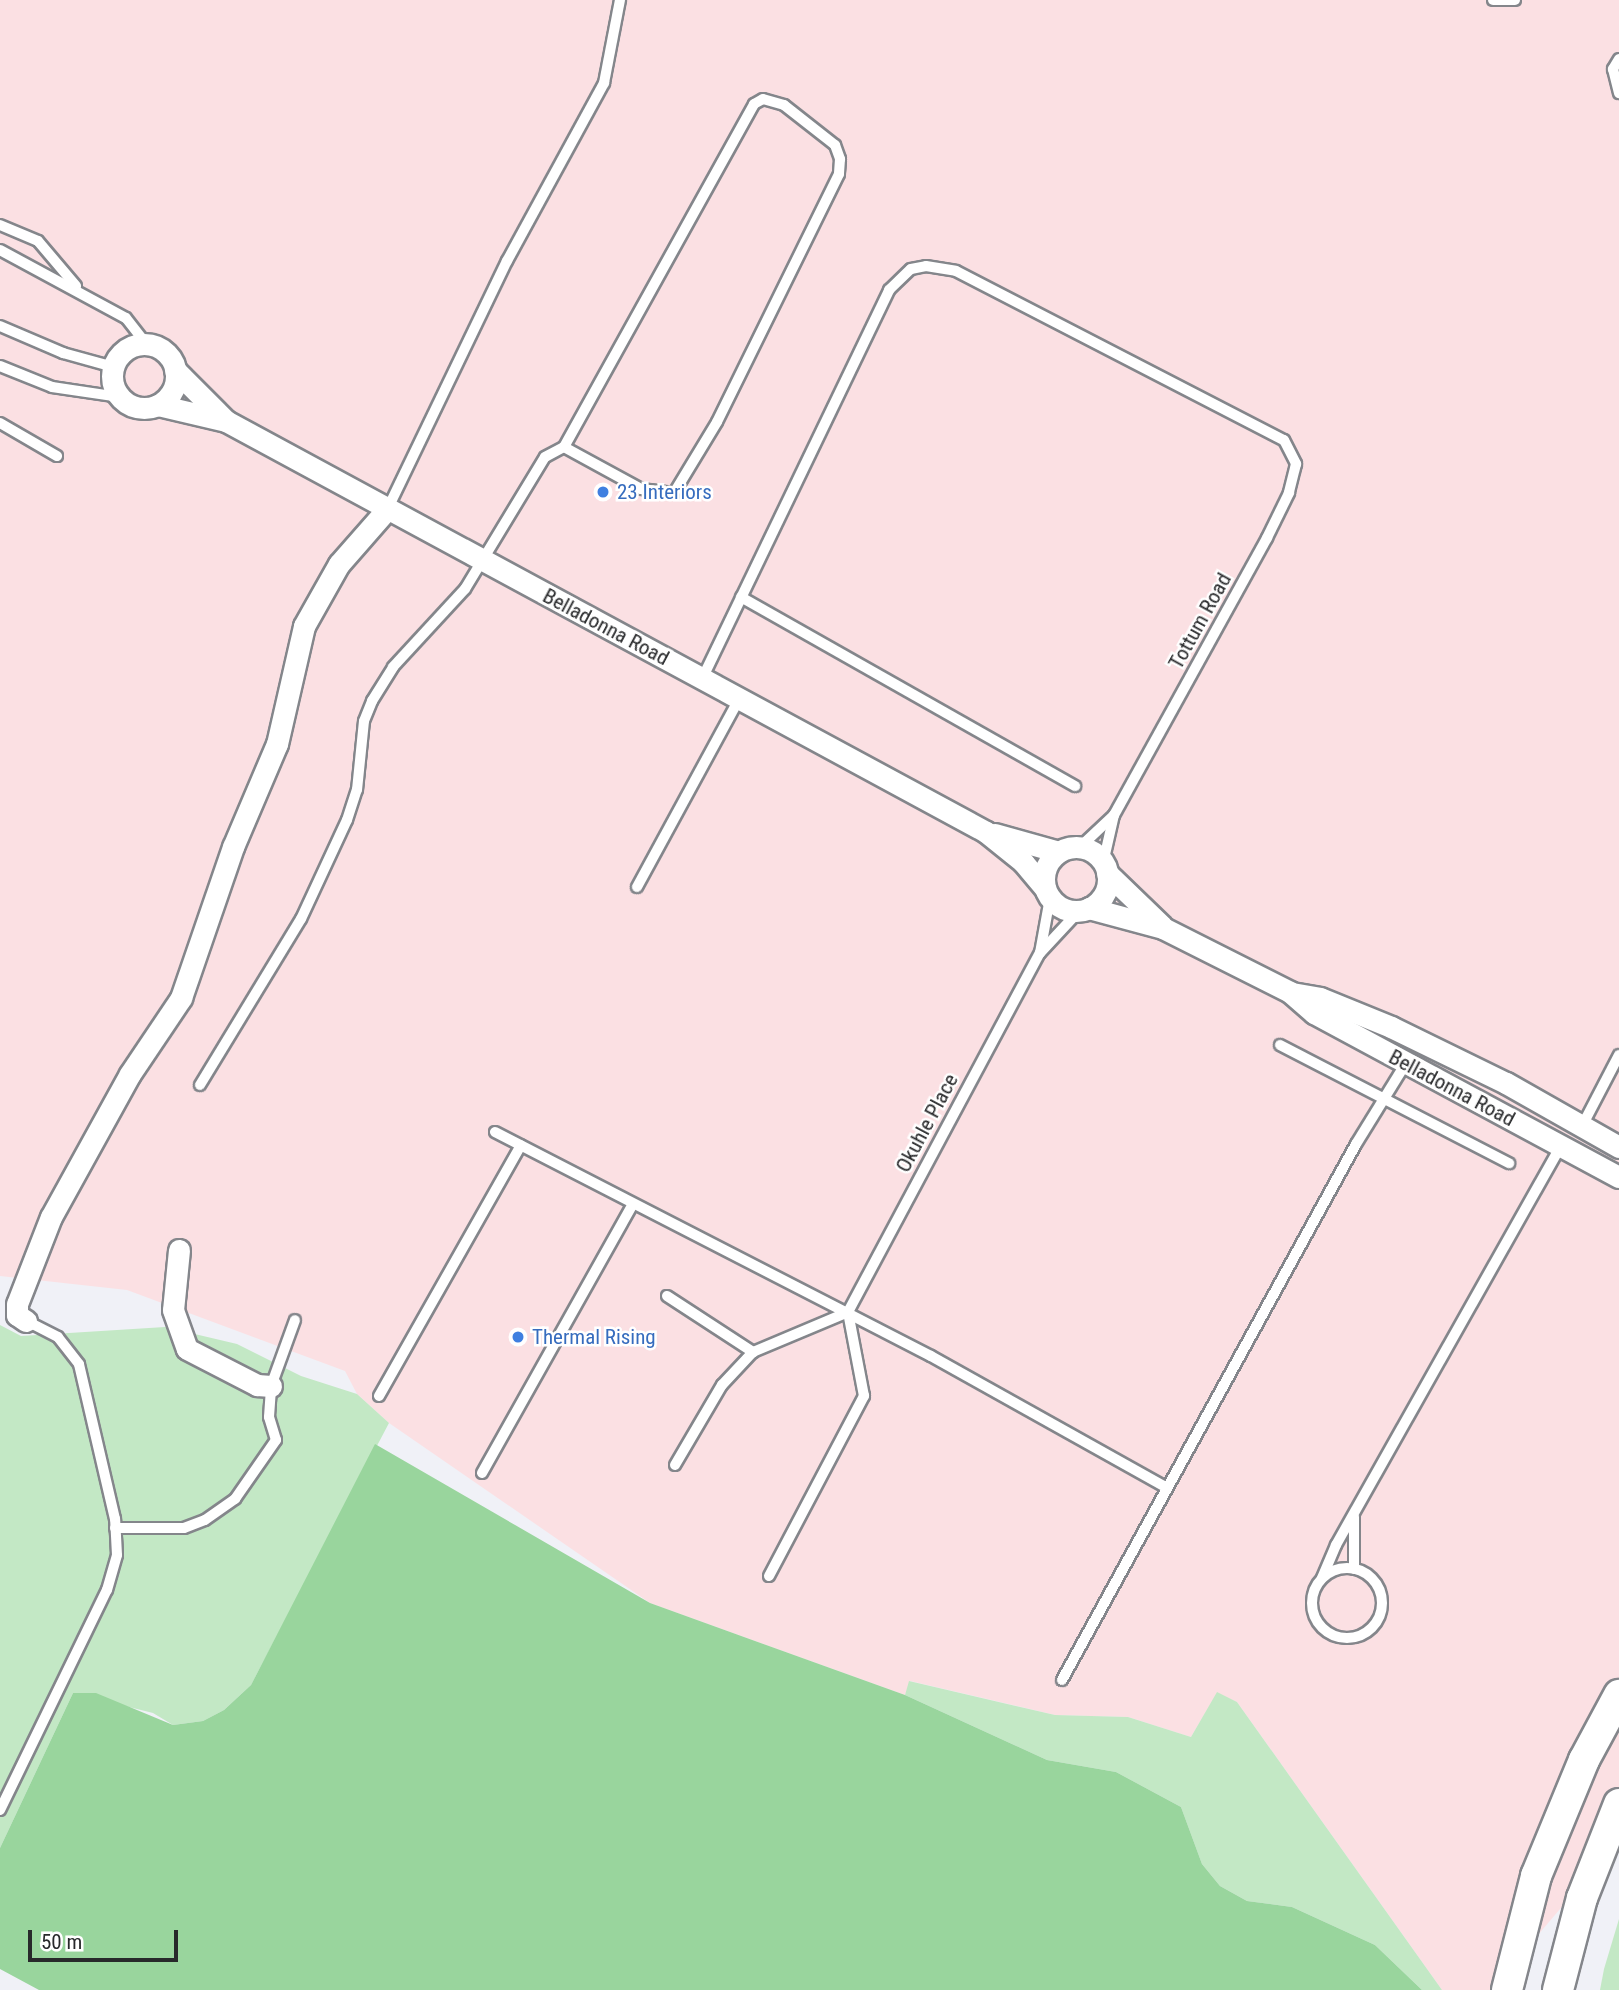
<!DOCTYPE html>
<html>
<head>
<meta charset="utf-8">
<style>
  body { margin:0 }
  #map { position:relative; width:1619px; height:1990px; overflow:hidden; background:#f0f1f7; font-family:"Roboto Condensed",sans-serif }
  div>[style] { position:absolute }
  .industrial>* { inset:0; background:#fbe0e3 }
  .green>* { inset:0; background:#c3e8c5 }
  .forest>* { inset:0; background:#99d59d }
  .roads { filter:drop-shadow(2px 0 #84868b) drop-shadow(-2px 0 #84868b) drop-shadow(0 2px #84868b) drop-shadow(0 -2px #84868b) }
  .lane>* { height:10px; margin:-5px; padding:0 5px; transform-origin:5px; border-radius:5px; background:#fff }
  .lane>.ring { margin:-5px; padding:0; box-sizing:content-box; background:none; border:10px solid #fff; border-radius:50% }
  .street>* { height:21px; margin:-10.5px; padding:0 10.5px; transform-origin:10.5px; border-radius:10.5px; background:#fff }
  .street>.ring { margin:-10.5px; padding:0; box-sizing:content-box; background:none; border:21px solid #fff; border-radius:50% }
  .secondary>* { height:30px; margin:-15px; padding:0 15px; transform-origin:15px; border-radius:15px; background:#fff }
  .dots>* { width:19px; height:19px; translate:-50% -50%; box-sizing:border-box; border:4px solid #fff; border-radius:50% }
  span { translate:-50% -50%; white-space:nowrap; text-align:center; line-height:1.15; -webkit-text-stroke:5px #fff; paint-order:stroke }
  .shop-label { font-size:21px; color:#366cbe }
  .left { translate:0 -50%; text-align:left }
  .street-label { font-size:21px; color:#28292b }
  .scale { position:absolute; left:28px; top:1930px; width:150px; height:32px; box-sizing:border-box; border:4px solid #28292b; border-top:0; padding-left:9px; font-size:21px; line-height:24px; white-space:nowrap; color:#28292b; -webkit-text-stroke:5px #fff; paint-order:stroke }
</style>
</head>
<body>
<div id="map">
  <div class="industrial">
    <div style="clip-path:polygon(0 0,1619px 0,1619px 1840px,1491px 1990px,1442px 1990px,1237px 1702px,1217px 1693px,1191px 1737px,1128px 1717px,1055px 1715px,910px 1681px,905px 1695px,650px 1603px,389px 1423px,357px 1394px,345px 1371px,127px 1290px,0 1276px)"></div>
  </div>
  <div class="green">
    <div style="clip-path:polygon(0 1325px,21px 1336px,165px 1327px,237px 1344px,301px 1376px,357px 1394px,389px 1423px,251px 1685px,224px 1710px,203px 1721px,173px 1725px,153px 1713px,73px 1693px,0 1848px)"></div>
    <div style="clip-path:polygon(909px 1681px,1055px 1715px,1128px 1717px,1191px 1737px,1217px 1692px,1237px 1702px,1442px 1990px,1422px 1990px,1375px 1945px,1292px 1907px,1247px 1901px,1220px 1886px,1202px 1864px,1181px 1807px,1116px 1772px,1047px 1760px,905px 1695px)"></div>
    <div style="clip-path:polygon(1619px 1919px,1619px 1990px,1600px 1990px,1604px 1969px)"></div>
  </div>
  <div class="forest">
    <div style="clip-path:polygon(375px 1444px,650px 1603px,905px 1695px,1047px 1760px,1116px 1772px,1181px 1807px,1202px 1864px,1220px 1886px,1247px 1901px,1292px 1907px,1375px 1945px,1422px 1990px,39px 1990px,0 1969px,0 1848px,73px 1693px,96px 1693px,173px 1725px,203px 1721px,224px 1710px,251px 1685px)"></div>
  </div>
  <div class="roads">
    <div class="lane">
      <div style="left:1493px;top:0;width:22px"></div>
      <div style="left:1619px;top:59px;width:12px;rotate:121deg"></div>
      <div style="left:1613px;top:69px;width:25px;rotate:76deg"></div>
      <div style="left:0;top:225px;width:41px;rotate:22.8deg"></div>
      <div style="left:38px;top:241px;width:59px;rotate:49.8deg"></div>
      <div style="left:0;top:250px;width:143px;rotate:28.4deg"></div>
      <div style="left:126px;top:318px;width:33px;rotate:52deg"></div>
      <div style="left:0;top:326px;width:69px;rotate:23.2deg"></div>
      <div style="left:63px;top:353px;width:53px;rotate:15.4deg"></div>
      <div style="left:0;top:366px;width:56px;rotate:22deg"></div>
      <div style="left:52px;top:387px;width:69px;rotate:8.4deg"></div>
      <div style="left:0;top:423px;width:66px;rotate:30.1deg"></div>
      <div style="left:388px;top:508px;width:274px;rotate:-64.3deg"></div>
      <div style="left:507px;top:261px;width:203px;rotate:-61.4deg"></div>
      <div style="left:604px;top:83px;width:85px;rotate:-79.1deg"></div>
      <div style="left:741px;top:597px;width:384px;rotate:29.5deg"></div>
      <div style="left:702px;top:679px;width:432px;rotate:-64.3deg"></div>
      <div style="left:889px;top:290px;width:30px;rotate:-44deg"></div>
      <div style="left:911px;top:269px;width:15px;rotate:-11deg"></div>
      <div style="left:926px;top:266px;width:30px;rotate:9deg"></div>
      <div style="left:956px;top:271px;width:369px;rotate:27.3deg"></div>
      <div style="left:1284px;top:440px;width:27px;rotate:63deg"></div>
      <div style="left:1296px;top:464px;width:30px;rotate:104deg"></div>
      <div style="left:1289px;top:493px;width:50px;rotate:116.1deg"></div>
      <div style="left:1267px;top:538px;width:316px;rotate:118.9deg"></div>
      <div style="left:1114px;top:815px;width:49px;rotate:102.9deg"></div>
      <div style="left:1079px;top:848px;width:48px;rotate:-43.3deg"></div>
      <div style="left:637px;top:887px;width:214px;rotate:-61.5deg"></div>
      <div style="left:1040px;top:953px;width:56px;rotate:-79.7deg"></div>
      <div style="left:1280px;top:1045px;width:258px;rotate:27.3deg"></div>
      <div style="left:200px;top:1085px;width:194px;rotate:-58.7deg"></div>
      <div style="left:301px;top:919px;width:109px;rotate:-65.1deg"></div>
      <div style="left:347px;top:820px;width:32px;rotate:-72deg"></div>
      <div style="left:357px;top:790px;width:69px;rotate:-84.2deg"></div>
      <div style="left:364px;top:721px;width:22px;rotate:-68deg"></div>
      <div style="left:372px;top:701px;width:40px;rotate:-58deg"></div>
      <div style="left:393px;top:667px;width:106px;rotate:-47.3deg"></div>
      <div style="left:465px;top:589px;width:154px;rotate:-58.8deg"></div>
      <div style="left:545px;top:457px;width:21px;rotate:-28deg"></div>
      <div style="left:564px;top:447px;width:392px;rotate:-61deg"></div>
      <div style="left:754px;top:104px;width:10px;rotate:-29deg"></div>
      <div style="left:763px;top:99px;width:22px;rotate:16deg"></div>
      <div style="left:784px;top:105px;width:65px;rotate:38.1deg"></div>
      <div style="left:835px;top:145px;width:15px;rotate:70deg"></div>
      <div style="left:840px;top:159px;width:15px;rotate:94deg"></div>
      <div style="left:839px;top:174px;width:276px;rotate:116.2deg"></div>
      <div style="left:717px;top:422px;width:83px;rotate:121.2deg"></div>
      <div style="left:674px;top:493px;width:33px;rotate:-173deg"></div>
      <div style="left:641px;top:489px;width:88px;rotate:-151.4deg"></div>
      <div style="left:1582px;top:1126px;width:80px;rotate:-62.5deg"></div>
      <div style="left:495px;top:1132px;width:490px;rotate:27.2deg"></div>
      <div style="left:931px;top:1356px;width:270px;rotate:29.2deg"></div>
      <div style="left:667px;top:1296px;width:103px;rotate:33.1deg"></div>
      <div style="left:848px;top:1312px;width:407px;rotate:-61.9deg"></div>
      <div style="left:1040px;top:953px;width:57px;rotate:-47.1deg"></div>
      <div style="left:379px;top:1396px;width:288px;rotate:-60.5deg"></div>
      <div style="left:675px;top:1465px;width:93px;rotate:-59.6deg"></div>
      <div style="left:722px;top:1385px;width:45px;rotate:-46.8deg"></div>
      <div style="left:753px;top:1352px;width:103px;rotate:-22.8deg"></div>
      <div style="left:482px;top:1473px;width:308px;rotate:-60.7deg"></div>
      <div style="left:1354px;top:1517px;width:52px;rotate:90deg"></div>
      <div style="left:115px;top:1528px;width:69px"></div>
      <div style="left:184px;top:1528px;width:22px;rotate:-21deg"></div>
      <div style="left:205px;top:1520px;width:37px;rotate:-35deg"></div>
      <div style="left:235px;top:1499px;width:72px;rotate:-55.2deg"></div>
      <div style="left:276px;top:1440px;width:24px;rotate:-107deg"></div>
      <div style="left:269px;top:1417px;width:31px;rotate:-86deg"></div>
      <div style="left:271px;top:1386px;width:70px;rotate:-70deg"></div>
      <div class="ring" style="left:1312px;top:1568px;width:60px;height:60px"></div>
      <div style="left:769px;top:1576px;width:204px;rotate:-62.2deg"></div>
      <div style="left:864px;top:1396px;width:86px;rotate:-100.8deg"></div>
      <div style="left:1322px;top:1578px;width:36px;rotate:-67deg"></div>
      <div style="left:1336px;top:1545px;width:459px;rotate:-60.6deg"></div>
      <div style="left:1062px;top:1680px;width:611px;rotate:-61.25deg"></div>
      <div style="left:1356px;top:1144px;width:95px;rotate:-58.3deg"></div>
      <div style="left:0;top:1810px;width:245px;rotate:-64.1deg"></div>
      <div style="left:107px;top:1590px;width:36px;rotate:-74deg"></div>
      <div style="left:117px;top:1555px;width:36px;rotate:-93deg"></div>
      <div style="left:115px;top:1519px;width:159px;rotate:-103.1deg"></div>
      <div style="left:79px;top:1364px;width:34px;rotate:-128deg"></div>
      <div style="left:58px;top:1337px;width:36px;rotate:-153deg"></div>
    </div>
    <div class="street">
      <div class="ring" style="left:112px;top:344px;width:43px;height:43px"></div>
      <div style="left:175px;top:370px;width:72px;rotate:45deg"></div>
      <div style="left:158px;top:405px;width:70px;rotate:13.2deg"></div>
      <div style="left:226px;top:421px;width:864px;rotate:28.4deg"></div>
      <div style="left:986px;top:832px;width:48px;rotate:39deg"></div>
      <div style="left:1023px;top:862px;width:34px;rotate:50deg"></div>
      <div style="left:995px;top:834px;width:66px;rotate:15.7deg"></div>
      <div class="ring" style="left:1044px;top:847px;width:43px;height:43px"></div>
      <div style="left:1107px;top:873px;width:76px;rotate:43.9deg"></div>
      <div style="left:1089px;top:908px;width:77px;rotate:15.1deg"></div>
      <div style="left:1163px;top:928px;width:142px;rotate:26.7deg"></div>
      <div style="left:1290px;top:992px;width:32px;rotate:41deg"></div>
      <div style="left:1314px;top:1013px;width:346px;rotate:28.3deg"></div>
      <div style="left:1292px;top:993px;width:28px;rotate:10deg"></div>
      <div style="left:1320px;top:998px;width:77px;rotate:22.2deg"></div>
      <div style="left:1391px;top:1027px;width:128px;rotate:26deg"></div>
      <div style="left:1506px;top:1083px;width:130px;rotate:29.5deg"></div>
      <div style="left:179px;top:1250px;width:60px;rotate:95.7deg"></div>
      <div style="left:173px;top:1310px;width:41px;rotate:70.3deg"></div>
      <div style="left:187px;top:1349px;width:79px;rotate:27.2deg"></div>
      <div style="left:257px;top:1385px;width:14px;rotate:4deg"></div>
      <div style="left:26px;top:1321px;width:11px;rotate:-146deg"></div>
      <div style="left:17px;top:1315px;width:11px;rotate:-90deg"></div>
      <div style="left:17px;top:1304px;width:93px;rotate:-68.7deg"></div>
      <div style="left:51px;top:1217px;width:163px;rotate:-61.1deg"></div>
      <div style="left:130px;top:1074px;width:92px;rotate:-56.1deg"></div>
      <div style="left:181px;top:998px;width:160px;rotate:-71deg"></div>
      <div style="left:233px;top:847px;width:112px;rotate:-66.9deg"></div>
      <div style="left:277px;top:744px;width:121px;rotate:-77.1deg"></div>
      <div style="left:304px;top:626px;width:71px;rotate:-60.6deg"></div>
      <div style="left:339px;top:564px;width:74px;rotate:-48.8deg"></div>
    </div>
    <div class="secondary">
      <div style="left:1507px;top:1990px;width:118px;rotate:-75.7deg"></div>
      <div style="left:1536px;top:1876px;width:126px;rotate:-67.5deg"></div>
      <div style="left:1584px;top:1760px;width:74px;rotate:-61.7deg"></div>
      <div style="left:1558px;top:1990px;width:95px;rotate:-75.4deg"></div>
      <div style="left:1582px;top:1898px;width:101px;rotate:-68.5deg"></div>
    </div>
  </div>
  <div class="dots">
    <div style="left:603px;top:492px;background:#3f7fe0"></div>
    <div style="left:518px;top:1337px;background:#3f7fe0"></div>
  </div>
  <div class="shop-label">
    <span class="left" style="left:617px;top:492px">23 Interiors</span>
    <span class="left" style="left:532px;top:1337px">Thermal Rising</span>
  </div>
  <div class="street-label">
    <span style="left:1200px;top:621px;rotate:-61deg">Tottum Road</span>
    <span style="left:606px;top:627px;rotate:28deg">Belladonna Road</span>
    <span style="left:1452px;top:1088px;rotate:28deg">Belladonna Road</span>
    <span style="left:927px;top:1123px;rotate:-62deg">Okuhle Place</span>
  </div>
  <div class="scale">50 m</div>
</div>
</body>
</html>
